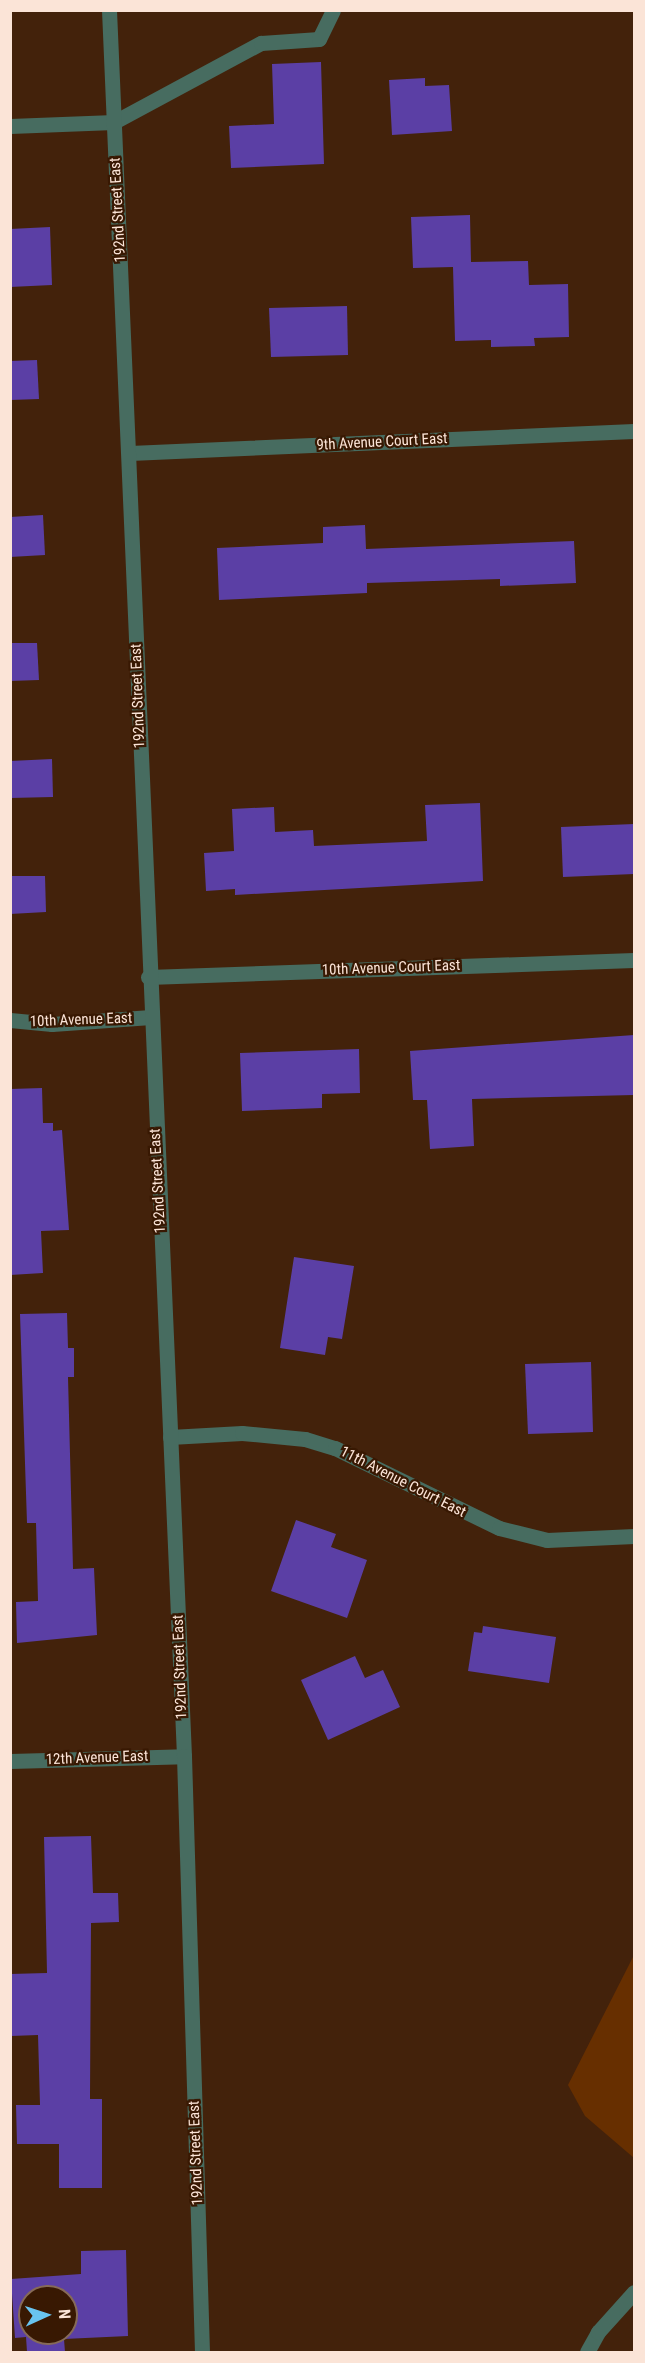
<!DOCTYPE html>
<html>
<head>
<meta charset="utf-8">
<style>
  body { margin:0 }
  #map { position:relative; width:645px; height:2363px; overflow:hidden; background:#43220b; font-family:"Roboto Condensed",sans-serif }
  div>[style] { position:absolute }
  .green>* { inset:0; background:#672f00 }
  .building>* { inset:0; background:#5b3fa5 }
  .service>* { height:15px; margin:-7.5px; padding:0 7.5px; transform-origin:7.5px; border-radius:7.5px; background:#476c60 }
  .minor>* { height:15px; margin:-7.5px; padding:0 7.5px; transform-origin:7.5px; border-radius:7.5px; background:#476c60 }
  .tertiary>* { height:15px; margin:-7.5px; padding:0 7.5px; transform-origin:7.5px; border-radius:7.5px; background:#476c60 }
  span { translate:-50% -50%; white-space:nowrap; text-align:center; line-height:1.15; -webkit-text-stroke:4.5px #381802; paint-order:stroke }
  .street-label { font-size:15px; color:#fbe4d7 }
  .frame { position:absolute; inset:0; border:12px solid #fbe4d7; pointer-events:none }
  .north { position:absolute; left:18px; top:2285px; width:60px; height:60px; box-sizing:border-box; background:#381802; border:2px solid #866a57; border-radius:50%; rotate:87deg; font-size:16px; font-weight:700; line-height:24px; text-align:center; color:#fbe4d7 }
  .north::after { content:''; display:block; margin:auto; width:21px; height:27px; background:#69c4f0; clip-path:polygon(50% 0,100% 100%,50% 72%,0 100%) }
</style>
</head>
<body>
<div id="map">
  <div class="green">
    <div style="clip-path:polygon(634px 1955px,634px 2158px,585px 2116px,568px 2085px)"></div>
  </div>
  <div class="building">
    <div style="clip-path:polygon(321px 62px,324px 164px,231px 168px,229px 126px,274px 124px,272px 64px)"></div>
    <div style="clip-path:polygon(425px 78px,425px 86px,449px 85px,452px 131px,392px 135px,389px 80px)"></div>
    <div style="clip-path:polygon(470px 215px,471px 262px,528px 261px,529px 285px,568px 284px,569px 337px,534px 338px,535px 346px,491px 347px,491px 340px,455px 341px,453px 267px,413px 268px,411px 217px)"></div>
    <div style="clip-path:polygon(50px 227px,52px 285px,10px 287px,10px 229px)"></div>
    <div style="clip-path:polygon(347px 306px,348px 355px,271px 357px,269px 308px)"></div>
    <div style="clip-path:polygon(37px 360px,39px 399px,10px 400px,10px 361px)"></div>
    <div style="clip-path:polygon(43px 515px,45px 555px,10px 557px,10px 517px)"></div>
    <div style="clip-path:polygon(365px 525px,366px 549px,574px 541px,576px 583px,500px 586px,500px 579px,367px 583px,367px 593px,219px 600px,217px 548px,323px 543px,323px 527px)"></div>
    <div style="clip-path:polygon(10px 643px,37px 643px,39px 680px,10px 681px)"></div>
    <div style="clip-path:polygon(52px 759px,53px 797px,10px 798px,10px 761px)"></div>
    <div style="clip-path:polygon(480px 803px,483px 881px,235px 895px,235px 889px,206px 891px,204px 853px,234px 851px,232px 809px,274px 807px,275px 832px,313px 830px,314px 846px,427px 841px,425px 805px)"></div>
    <div style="clip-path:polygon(634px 824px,634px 874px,563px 877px,561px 827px)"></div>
    <div style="clip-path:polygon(10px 876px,45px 876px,46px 912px,10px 914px)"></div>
    <div style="clip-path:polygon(634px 1035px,634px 1095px,472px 1099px,474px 1146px,430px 1149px,427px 1100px,413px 1100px,410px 1051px)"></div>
    <div style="clip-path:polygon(359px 1049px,360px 1093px,322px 1094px,322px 1108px,242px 1111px,240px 1053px)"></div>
    <div style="clip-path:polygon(42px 1088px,43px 1123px,53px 1123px,53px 1131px,62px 1130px,69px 1230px,41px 1231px,43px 1273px,10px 1275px,10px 1089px)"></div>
    <div style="clip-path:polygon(294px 1257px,354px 1266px,342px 1339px,328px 1337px,325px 1355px,280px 1348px)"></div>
    <div style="clip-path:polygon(67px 1313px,68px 1348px,74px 1348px,74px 1377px,68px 1377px,73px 1569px,94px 1568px,97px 1635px,17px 1643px,16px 1602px,38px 1601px,36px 1523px,27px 1523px,20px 1314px)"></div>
    <div style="clip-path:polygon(591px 1362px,593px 1432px,528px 1434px,525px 1364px)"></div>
    <div style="clip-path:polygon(296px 1520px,336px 1534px,331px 1547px,367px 1560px,347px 1618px,271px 1591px)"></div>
    <div style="clip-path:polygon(483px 1626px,556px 1637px,549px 1683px,468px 1671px,474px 1632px,482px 1633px)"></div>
    <div style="clip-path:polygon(355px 1656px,365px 1678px,383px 1670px,400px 1707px,328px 1740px,301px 1680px)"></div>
    <div style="clip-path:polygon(91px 1836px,93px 1893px,118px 1893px,119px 1922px,91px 1923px,90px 2099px,102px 2099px,102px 2188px,59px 2188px,59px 2144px,17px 2144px,16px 2105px,40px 2105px,38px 2035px,11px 2036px,10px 1974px,47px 1973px,44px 1837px)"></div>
    <div style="clip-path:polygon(evenodd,126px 2250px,128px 2336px,64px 2339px,65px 2352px,27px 2352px,26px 2337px,15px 2338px,11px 2279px,81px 2274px,81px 2251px,126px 2250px,30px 2297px,66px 2297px,66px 2333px,30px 2333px,30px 2297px)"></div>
  </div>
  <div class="service">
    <div style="left:114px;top:122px;width:167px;rotate:-28.3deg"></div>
    <div style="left:261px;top:43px;width:58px;rotate:-3.9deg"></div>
    <div style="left:319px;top:39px;width:32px;rotate:-64deg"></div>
    <div style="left:587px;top:2352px;width:23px;rotate:-61deg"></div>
    <div style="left:598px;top:2332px;width:54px;rotate:-48deg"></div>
  </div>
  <div class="minor">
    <div style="left:10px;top:126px;width:104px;rotate:-2.2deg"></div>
    <div style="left:130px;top:453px;width:504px;rotate:-2.5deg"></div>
    <div style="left:148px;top:977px;width:486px;rotate:-2deg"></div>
    <div style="left:10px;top:1020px;width:42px;rotate:5.4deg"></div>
    <div style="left:52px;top:1024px;width:99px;rotate:-4deg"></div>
    <div style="left:170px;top:1437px;width:72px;rotate:-3.2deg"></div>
    <div style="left:242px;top:1433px;width:63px;rotate:5.4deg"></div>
    <div style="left:305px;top:1439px;width:31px;rotate:17deg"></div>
    <div style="left:335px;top:1448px;width:182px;rotate:26deg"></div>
    <div style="left:499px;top:1528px;width:49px;rotate:14deg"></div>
    <div style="left:547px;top:1540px;width:87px;rotate:-2.6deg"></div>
    <div style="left:10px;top:1761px;width:174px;rotate:-1.6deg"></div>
  </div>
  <div class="tertiary">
    <div style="left:109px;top:10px;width:1748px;rotate:87.54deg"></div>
    <div style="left:184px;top:1756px;width:596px;rotate:88.27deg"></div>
  </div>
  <div class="street-label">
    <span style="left:118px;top:210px;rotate:-93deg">192nd Street East</span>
    <span style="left:382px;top:442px;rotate:-3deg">9th Avenue Court East</span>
    <span style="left:138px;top:696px;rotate:-92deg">192nd Street East</span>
    <span style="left:391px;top:968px;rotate:-2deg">10th Avenue Court East</span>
    <span style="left:81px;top:1020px;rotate:-2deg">10th Avenue East</span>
    <span style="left:158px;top:1181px;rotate:-93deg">192nd Street East</span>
    <span style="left:403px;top:1482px;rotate:27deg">11th Avenue Court East</span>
    <span style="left:180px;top:1667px;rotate:-92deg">192nd Street East</span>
    <span style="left:97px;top:1758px;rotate:-2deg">12th Avenue East</span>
    <span style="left:196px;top:2153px;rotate:-92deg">192nd Street East</span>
  </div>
  <div class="frame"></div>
  <div class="north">N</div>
</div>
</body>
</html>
